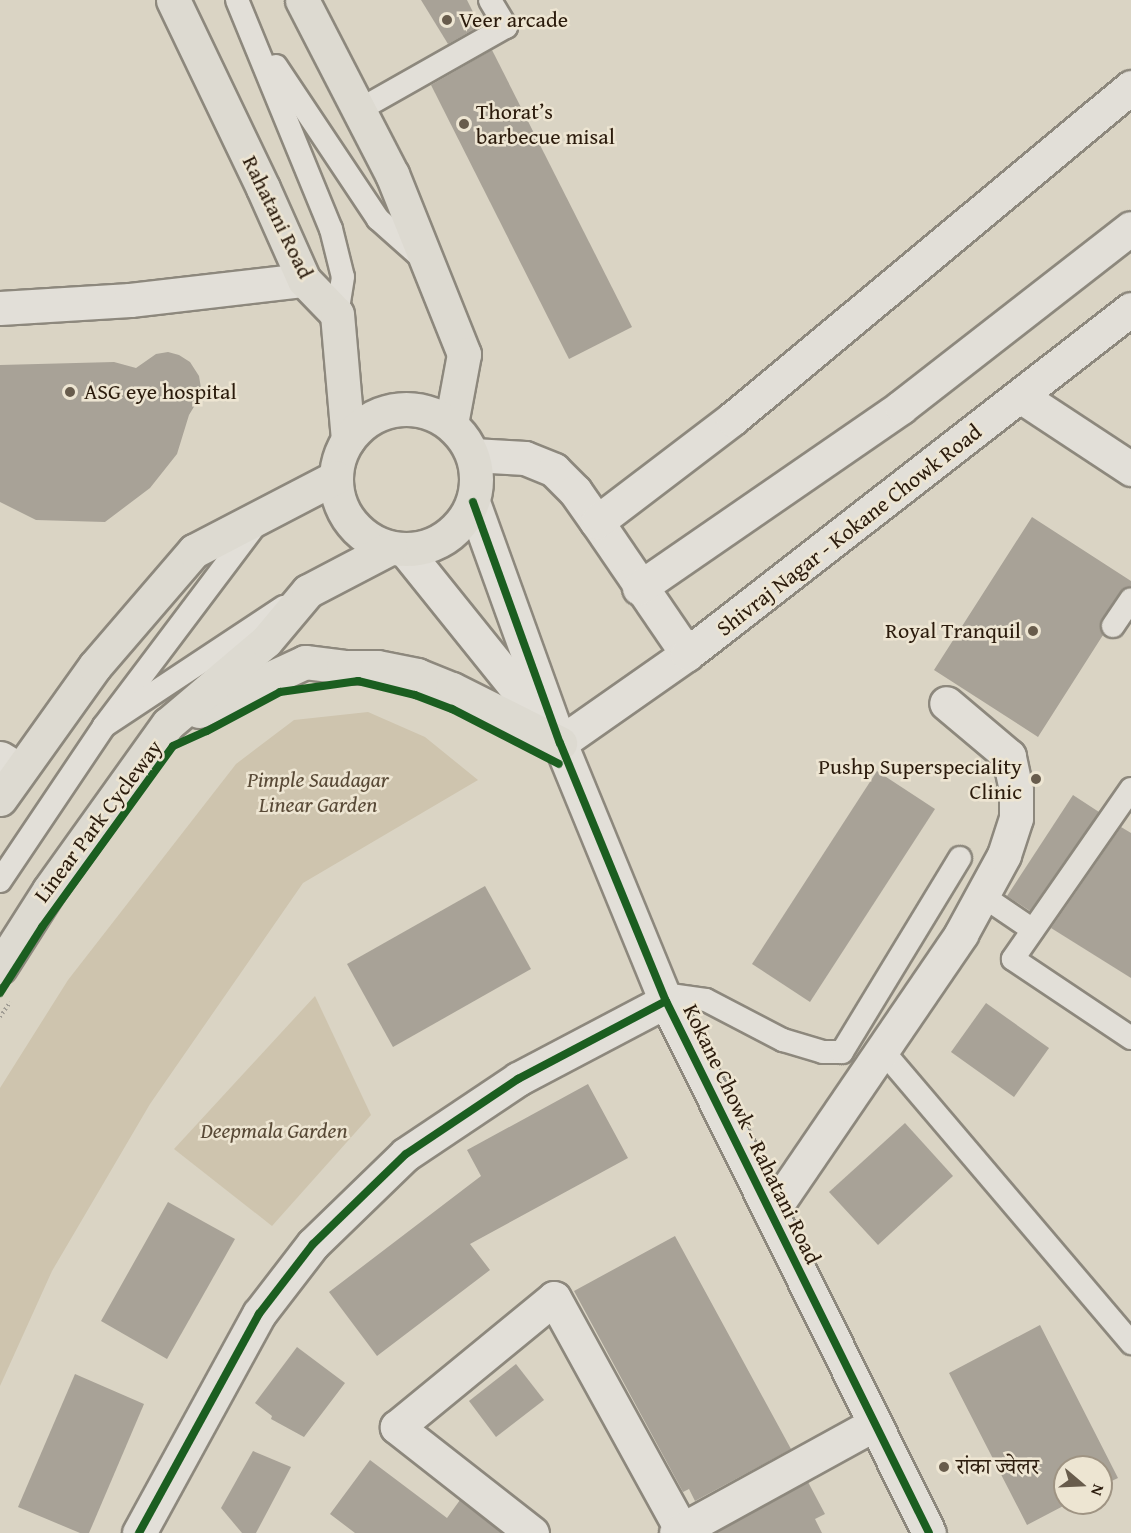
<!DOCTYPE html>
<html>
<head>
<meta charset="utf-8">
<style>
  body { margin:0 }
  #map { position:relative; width:1131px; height:1533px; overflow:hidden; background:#dad4c4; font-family:"Gentium Book Plus","Noto Serif Devanagari",serif }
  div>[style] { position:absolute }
  .green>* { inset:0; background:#cec4ae }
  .building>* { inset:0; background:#a8a297 }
  .path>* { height:4px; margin-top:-2px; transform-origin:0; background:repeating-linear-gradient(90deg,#a09c94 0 1.5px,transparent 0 4.5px) }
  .roads { filter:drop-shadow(2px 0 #8d887d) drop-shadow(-2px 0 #8d887d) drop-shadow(0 2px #8d887d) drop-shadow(0 -2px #8d887d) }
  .lane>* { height:22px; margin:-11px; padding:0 11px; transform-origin:11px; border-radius:11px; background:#e2dfd8 }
  .street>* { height:33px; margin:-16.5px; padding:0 16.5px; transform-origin:16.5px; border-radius:16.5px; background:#e2dfd8 }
  .secondary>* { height:33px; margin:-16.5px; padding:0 16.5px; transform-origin:16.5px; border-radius:16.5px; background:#e2dfd8 }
  .primary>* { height:33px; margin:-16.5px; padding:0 16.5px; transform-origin:16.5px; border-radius:16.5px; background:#dddad1 }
  .primary>.ring { margin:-16.5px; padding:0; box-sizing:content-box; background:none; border:33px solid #dddad1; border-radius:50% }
  .cycleway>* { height:8px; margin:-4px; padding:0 4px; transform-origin:4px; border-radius:4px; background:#1b5e20 }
  .dots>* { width:16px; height:16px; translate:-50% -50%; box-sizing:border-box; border:3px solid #ede5d2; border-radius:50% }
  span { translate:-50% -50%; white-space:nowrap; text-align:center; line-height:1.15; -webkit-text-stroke:5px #ede5d2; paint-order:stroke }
  .poi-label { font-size:22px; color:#2b1b0c }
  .left { translate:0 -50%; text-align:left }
  .right { translate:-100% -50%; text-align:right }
  .street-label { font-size:22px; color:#2b1b0c }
  .park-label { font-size:22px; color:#594a37; font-style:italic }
  .north { position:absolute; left:1053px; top:1455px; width:60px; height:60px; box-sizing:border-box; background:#ede5d2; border:2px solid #9f9483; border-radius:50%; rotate:109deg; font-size:16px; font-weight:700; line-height:24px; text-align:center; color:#2b1b0c }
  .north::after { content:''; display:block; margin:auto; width:21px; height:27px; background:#685c4c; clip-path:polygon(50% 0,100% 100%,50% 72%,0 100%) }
</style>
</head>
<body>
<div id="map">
  <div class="green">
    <div style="clip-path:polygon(368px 712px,425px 737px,478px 780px,303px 883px,150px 1104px,52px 1271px,0 1386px,0 1088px,68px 980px,236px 764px,294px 720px)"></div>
    <div style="clip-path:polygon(315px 996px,371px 1115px,272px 1226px,174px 1149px)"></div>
  </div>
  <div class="building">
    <div style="clip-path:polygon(421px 0,467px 0,480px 26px,448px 44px)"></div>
    <div style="clip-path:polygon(492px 50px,632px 327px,569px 359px,431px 85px)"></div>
    <div style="clip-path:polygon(168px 352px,179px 355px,190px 362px,199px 376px,201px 388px,198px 400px,189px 415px,177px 454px,150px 488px,105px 522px,36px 520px,0 502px,0 365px,114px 362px,136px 368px,156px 354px)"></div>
    <div style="clip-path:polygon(1032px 517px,1131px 581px,1131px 586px,1120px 592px,1102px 619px,1100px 626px,1103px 635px,1038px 737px,934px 670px)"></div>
    <div style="clip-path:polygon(877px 771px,935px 809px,810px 1002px,752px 964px)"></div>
    <div style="clip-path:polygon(1073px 795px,1099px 812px,1030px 911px,1007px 896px)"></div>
    <div style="clip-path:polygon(1121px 827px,1131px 833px,1131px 978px,1051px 928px)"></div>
    <div style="clip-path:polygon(485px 886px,531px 969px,393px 1047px,347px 964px)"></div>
    <div style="clip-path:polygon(986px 1003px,1049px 1048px,1014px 1097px,951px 1052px)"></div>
    <div style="clip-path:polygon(588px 1084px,628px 1158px,470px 1244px,490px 1270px,377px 1356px,329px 1292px,481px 1176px,467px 1150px)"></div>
    <div style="clip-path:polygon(905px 1123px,953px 1176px,878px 1245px,829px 1192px)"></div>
    <div style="clip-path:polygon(168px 1202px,235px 1239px,167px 1359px,101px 1321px)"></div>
    <div style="clip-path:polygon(675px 1236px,791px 1449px,695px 1501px,689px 1489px,683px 1492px,574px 1291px)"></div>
    <div style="clip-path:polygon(1040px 1325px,1118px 1478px,1101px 1486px,1101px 1467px,1065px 1467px,1065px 1503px,1069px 1503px,1027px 1525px,949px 1373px)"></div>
    <div style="clip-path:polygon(297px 1347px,345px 1383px,304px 1437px,271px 1419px,272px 1416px,255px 1403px)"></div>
    <div style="clip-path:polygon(516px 1364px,544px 1400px,496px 1437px,469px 1401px)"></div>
    <div style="clip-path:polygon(75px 1374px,144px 1404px,89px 1533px,80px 1533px,18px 1507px)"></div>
    <div style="clip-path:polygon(253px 1451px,291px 1467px,256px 1533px,242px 1533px,221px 1508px)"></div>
    <div style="clip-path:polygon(370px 1460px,447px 1518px,460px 1500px,502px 1533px,355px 1533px,330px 1514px)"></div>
    <div style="clip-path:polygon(808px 1482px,825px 1514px,815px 1519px,822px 1533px,715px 1533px)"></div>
  </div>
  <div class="path">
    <div style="left:0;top:1017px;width:18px;rotate:-56deg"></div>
  </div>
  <div class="roads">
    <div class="lane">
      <div style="left:237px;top:0;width:248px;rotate:67.7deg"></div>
      <div style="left:331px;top:229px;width:49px;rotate:76deg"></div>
      <div style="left:343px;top:277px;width:37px;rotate:99deg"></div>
      <div style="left:276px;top:66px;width:184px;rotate:56.3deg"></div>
      <div style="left:378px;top:219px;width:59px;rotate:41.6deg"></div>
      <div style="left:359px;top:110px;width:169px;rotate:-29.5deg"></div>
      <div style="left:506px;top:27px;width:31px;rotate:-121deg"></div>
      <div style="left:257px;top:523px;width:254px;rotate:127deg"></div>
      <div style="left:104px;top:726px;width:216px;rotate:-33.5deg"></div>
      <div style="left:1113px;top:626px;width:32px;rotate:-56deg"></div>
      <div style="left:1131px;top:789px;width:207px;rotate:124.8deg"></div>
      <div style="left:1013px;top:959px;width:142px;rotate:33.8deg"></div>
      <div style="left:0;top:881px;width:187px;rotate:-56.1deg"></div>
      <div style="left:983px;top:896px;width:60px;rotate:34.2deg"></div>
      <div style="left:663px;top:994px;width:43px;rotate:7.9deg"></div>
      <div style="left:706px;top:1000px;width:87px;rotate:27.5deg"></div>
      <div style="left:783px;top:1040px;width:42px;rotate:16.7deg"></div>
      <div style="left:823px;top:1052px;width:19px"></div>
      <div style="left:842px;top:1052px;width:227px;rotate:-58.7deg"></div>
      <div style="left:882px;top:1050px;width:385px;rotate:49.6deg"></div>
    </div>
    <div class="street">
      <div style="left:0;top:308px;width:130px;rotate:-3.5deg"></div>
      <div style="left:130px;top:300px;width:175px;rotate:-6.6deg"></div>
      <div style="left:1022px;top:397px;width:131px;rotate:33.4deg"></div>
      <div style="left:0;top:758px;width:23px;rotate:31deg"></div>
      <div style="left:771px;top:1213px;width:338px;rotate:-55.7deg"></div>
      <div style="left:961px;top:934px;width:90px;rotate:-61.4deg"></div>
      <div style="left:1004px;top:855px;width:39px;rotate:-72deg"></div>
      <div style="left:1016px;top:818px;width:28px;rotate:-90deg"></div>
      <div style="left:1016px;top:790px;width:35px;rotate:-102deg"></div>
      <div style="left:1009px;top:756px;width:82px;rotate:-139.9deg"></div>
      <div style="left:139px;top:1533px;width:250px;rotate:-61.3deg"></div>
      <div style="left:259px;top:1314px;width:88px;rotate:-52.4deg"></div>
      <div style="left:313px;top:1244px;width:129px;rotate:-44.1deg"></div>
      <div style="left:406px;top:1154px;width:135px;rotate:-33.8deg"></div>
      <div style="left:518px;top:1079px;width:167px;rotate:-27.8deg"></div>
      <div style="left:532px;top:1533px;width:172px;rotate:-141.9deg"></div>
      <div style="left:397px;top:1427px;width:203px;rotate:-39.4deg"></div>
      <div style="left:554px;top:1298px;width:268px;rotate:61.2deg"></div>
      <div style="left:676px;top:1533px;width:226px;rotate:-28.8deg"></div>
    </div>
    <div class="secondary">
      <div style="left:473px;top:455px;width:52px;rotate:3.3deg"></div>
      <div style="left:525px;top:458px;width:31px;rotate:22deg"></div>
      <div style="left:554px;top:470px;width:30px;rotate:45deg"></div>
      <div style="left:575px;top:491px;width:38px;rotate:55deg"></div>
      <div style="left:597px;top:522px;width:160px;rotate:55.7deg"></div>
      <div style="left:473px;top:502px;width:256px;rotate:70.2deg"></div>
      <div style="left:560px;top:743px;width:279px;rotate:67.7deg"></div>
      <div style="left:666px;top:1001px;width:593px;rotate:63.69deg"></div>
      <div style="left:597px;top:522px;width:170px;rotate:-37.3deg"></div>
      <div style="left:732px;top:419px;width:519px;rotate:-39.76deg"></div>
      <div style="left:405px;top:550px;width:222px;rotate:51.2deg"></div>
      <div style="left:639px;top:588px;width:318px;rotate:-34.6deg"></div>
      <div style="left:901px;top:407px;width:291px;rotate:-37.9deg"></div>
      <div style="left:560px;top:743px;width:155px;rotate:-35deg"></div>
      <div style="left:687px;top:654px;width:562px;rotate:-37.85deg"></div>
    </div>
    <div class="primary">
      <div style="left:173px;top:0;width:208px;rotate:64.4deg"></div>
      <div style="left:263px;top:188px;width:101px;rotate:66deg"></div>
      <div style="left:304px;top:280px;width:47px;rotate:45.9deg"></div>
      <div style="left:337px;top:314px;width:126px;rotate:85deg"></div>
      <div style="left:302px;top:0;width:196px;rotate:62.7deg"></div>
      <div style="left:392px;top:174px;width:194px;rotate:68.2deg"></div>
      <div style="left:464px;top:354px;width:71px;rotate:100.5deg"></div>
      <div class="ring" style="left:336px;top:409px;width:107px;height:107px"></div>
      <div style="left:199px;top:711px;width:117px;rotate:-24.8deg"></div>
      <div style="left:305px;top:662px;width:38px;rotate:7deg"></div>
      <div style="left:343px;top:667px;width:34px"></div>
      <div style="left:377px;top:667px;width:41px;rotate:11.3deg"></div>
      <div style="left:417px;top:675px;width:38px;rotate:22deg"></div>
      <div style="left:452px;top:689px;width:121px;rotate:26.6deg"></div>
      <div style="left:0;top:799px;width:163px;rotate:-54.5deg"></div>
      <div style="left:95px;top:666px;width:152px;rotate:-49.3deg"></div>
      <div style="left:194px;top:551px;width:160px;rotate:-27.5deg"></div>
      <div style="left:0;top:967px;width:91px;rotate:-57.5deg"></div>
      <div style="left:49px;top:890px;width:204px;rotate:-54.4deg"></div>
      <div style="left:168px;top:724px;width:128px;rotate:-40.3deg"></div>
      <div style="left:266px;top:641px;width:65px;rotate:-50deg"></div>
      <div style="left:308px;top:591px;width:93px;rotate:-27.7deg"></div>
    </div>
  </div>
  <div class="cycleway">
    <div style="left:473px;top:502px;width:256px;rotate:70.2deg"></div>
    <div style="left:560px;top:743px;width:279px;rotate:67.7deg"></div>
    <div style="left:666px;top:1001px;width:593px;rotate:63.69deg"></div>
    <div style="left:0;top:993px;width:78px;rotate:-57.5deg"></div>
    <div style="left:42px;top:927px;width:223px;rotate:-54.1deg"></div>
    <div style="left:173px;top:746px;width:37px;rotate:-24deg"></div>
    <div style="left:207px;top:731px;width:83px;rotate:-28.1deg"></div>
    <div style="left:280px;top:692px;width:79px;rotate:-8deg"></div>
    <div style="left:358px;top:681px;width:59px;rotate:13.8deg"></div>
    <div style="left:415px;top:695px;width:40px;rotate:21deg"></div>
    <div style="left:452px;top:709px;width:120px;rotate:27.2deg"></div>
    <div style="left:139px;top:1533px;width:250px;rotate:-61.3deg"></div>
    <div style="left:259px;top:1314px;width:88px;rotate:-52.4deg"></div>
    <div style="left:313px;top:1244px;width:129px;rotate:-44.1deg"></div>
    <div style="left:406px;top:1154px;width:135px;rotate:-33.8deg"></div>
    <div style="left:518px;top:1079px;width:167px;rotate:-27.8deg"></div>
  </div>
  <div class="dots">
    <div style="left:447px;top:20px;background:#685c4c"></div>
    <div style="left:464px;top:124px;background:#685c4c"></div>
    <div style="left:70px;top:392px;background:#685c4c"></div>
    <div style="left:1033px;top:631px;background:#685c4c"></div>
    <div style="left:1036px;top:779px;background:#685c4c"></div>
    <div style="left:944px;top:1467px;background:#685c4c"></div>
  </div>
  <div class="poi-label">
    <span class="left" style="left:459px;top:20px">Veer arcade</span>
    <span class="left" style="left:476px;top:124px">Thorat’s<br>barbecue misal</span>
    <span class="left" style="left:84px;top:392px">ASG eye hospital</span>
    <span class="right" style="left:1021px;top:631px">Royal Tranquil</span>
    <span class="right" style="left:1022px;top:779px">Pushp Superspeciality<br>Clinic</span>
    <span class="left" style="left:956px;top:1467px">रांका ज्वेलर</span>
  </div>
  <div class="street-label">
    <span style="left:278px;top:217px;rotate:64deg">Rahatani Road</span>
    <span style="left:849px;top:530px;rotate:-38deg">Shivraj Nagar - Kokane Chowk Road</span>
    <span style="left:98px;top:821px;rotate:-53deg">Linear Park Cycleway</span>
    <span style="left:752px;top:1134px;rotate:64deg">Kokane Chowk - Rahatani Road</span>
  </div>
  <div class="park-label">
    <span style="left:318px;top:792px">Pimple Saudagar<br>Linear Garden</span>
    <span style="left:274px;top:1131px">Deepmala Garden</span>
  </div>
  <div class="north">N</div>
</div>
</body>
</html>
